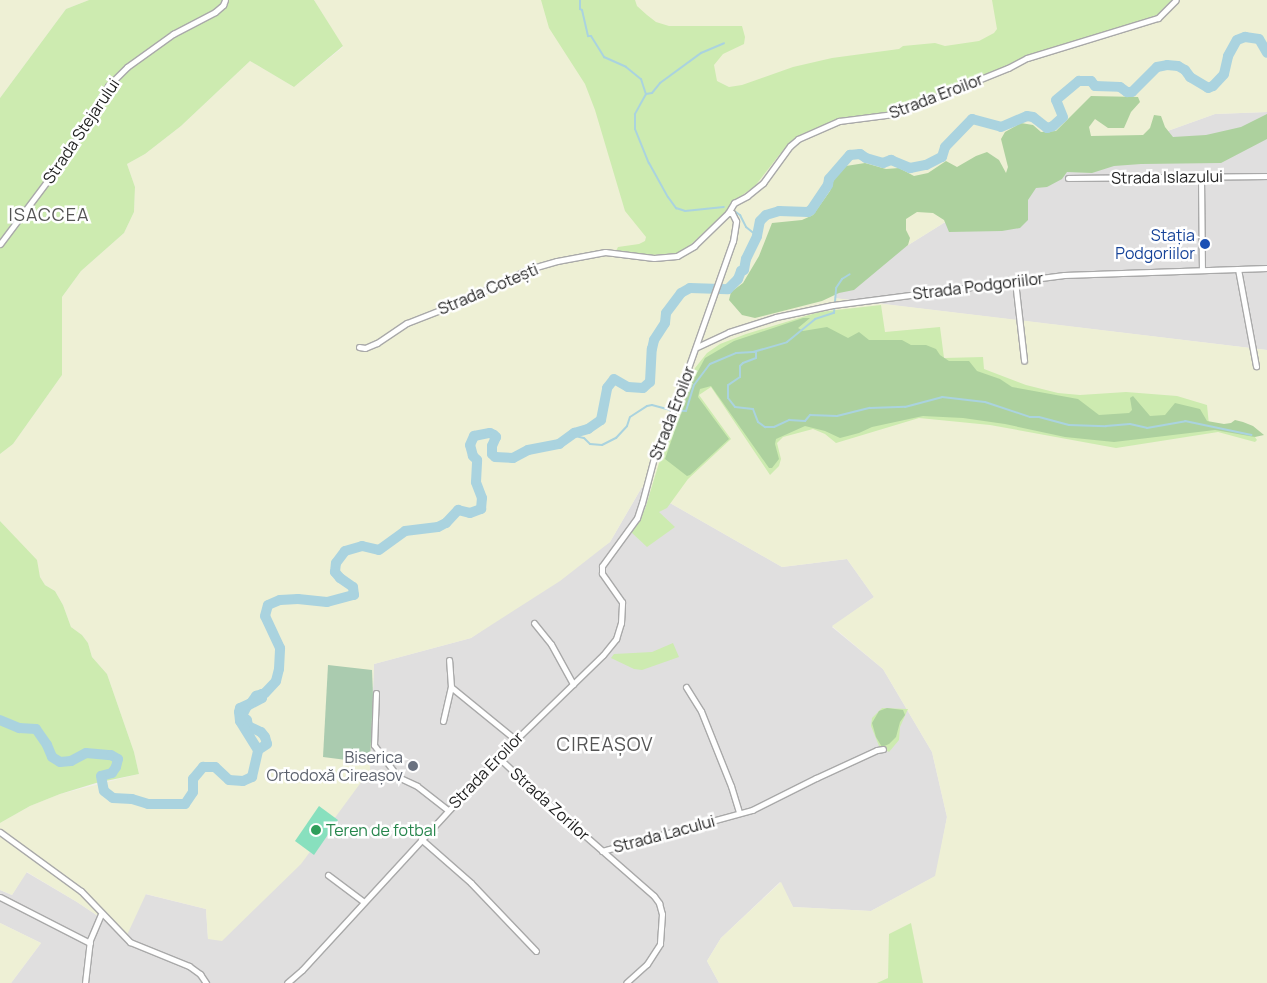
<!DOCTYPE html>
<html>
<head>
<meta charset="utf-8">
<style>
  body { margin:0 }
  #map { position:relative; width:1267px; height:983px; overflow:hidden; background:#f2efe9; font-family:Manrope,sans-serif }
  div>[style] { position:absolute }
  .residential>* { inset:0; background:#e0dfdf }
  .farmland>* { inset:0; background:#eef0d5 }
  .grass>* { inset:0; background:#cdebb0 }
  .forest>* { inset:0; background:#add19e }
  .cemetery>* { inset:0; background:#aacbaf }
  .pitch>* { inset:0; background:#88e0be }
  .stream>* { height:2px; margin:-1px; padding:0 1px; transform-origin:1px; border-radius:1px; background:#aad3df }
  .river>* { height:10px; margin:-5px; padding:0 5px; transform-origin:5px; border-radius:5px; background:#aad3df }
  .roads { filter:drop-shadow(1px 0 #a9a9a9) drop-shadow(-1px 0 #a9a9a9) drop-shadow(0 1px #a9a9a9) drop-shadow(0 -1px #a9a9a9) }
  .street>* { height:5px; margin:-2.5px; padding:0 2.5px; transform-origin:2.5px; border-radius:2.5px; background:#fff }
  .dots>* { width:14px; height:14px; translate:-50% -50%; box-sizing:border-box; border:2px solid #fff; border-radius:50% }
  span { translate:-50% -50%; white-space:nowrap; text-align:center; line-height:1.15; -webkit-text-stroke:5px #fff; paint-order:stroke }
  .street-label { font-size:16px; color:#222 }
  .transit-label { font-size:16px; color:#164399 }
  .right { translate:-100% -50%; text-align:right }
  .worship-label { font-size:16px; color:#5b616d }
  .leisure-label { font-size:16px; color:#27864d }
  .left { translate:0 -50%; text-align:left }
  .neighbourhood-label { font-size:18px; color:#555; letter-spacing:1px }
  .quarter-label { font-size:19px; color:#555; letter-spacing:1px }
</style>
</head>
<body>
<div id="map">
  <div class="residential">
    <div style="clip-path:polygon(1267px 112px,1267px 350px,833px 298px,844px 285px,1066px 147px,1162px 133px,1215px 114px)"></div>
    <div style="clip-path:polygon(642px 487px,782px 567px,847px 559px,874px 597px,832px 627px,883px 669px,932px 752px,947px 817px,936px 876px,871px 911px,793px 907px,780px 882px,721px 938px,707px 961px,719px 983px,11px 983px,41px 943px,0 923px,0 890px,12px 895px,26px 872px,77px 902px,126px 935px,145px 894px,206px 909px,208px 939px,370px 770px,374px 664px,471px 638px,610px 542px)"></div>
  </div>
  <div class="farmland">
    <div style="clip-path:polygon(0 0,89px 0,66px 9px,0 98px)"></div>
    <div style="clip-path:polygon(314px 0,1267px 0,1267px 112px,1215px 114px,1162px 133px,1066px 147px,844px 285px,834px 298px,1267px 350px,1267px 983px,719px 983px,707px 961px,721px 938px,781px 882px,793px 907px,871px 911px,935px 876px,947px 817px,932px 752px,883px 669px,832px 626px,874px 597px,847px 559px,782px 567px,642px 487px,610px 542px,560px 581px,471px 638px,374px 664px,370px 770px,301px 864px,222px 941px,208px 939px,206px 909px,146px 894px,127px 935px,77px 902px,27px 872px,12px 895px,0 890px,0 823px,30px 806px,60px 794px,139px 774px,134px 752px,107px 674px,92px 657px,88px 643px,82px 635px,71px 627px,63px 605px,55px 591px,45px 585px,40px 577px,36px 560px,0 521px,0 454px,13px 444px,62px 375px,62px 297px,81px 271px,124px 233px,134px 212px,135px 187px,127px 164px,145px 154px,181px 126px,250px 61px,294px 87px,343px 47px)"></div>
    <div style="clip-path:polygon(0 923px,41px 943px,11px 983px,0 983px)"></div>
  </div>
  <div class="grass">
    <div style="clip-path:polygon(89px 0,314px 0,343px 46px,294px 87px,250px 61px,181px 126px,145px 154px,127px 164px,135px 187px,134px 212px,124px 233px,81px 271px,62px 297px,62px 375px,13px 444px,0 454px,0 98px,66px 9px)"></div>
    <div style="clip-path:polygon(541px 0,635px 0,637px 6px,647px 15px,656px 22px,669px 26px,742px 26px,745px 37px,744px 44px,723px 54px,714px 65px,717px 81px,729px 87px,742px 85px,793px 67px,832px 58px,899px 49px,903px 46px,935px 43px,945px 46px,979px 41px,994px 33px,997px 29px,992px 0,1172px 0,1161px 13px,1148px 20px,1031px 54px,1001px 70px,890px 113px,840px 118px,802px 134px,780px 154px,755px 186px,731px 203px,727px 211px,688px 247px,678px 253px,652px 255px,616px 251px,618px 247px,639px 244px,645px 241px,646px 237px,625px 211px,595px 110px,585px 84px,549px 28px)"></div>
    <div style="clip-path:polygon(881px 305px,885px 332px,940px 327px,944px 358px,983px 357px,984px 369px,1026px 385px,1058px 393px,1080px 395px,1126px 392px,1177px 396px,1207px 405px,1209px 425px,1252px 433px,1257px 440px,1255px 442px,1218px 432px,1116px 448px,990px 425px,919px 418px,836px 443px,825px 434px,813px 429px,783px 437px,777px 443px,781px 459px,779px 466px,770px 475px,711px 387px,699px 395px,731px 439px,688px 479px,667px 508px,659px 512px,675px 527px,647px 547px,631px 532px,645px 509px,659px 463px,681px 409px,695px 368px,707px 353px,720px 344px,746px 334px,819px 312px)"></div>
    <div style="clip-path:polygon(0 521px,37px 560px,40px 577px,45px 585px,55px 591px,63px 605px,71px 627px,82px 635px,88px 643px,92px 657px,107px 674px,134px 752px,139px 774px,96px 783px,60px 794px,30px 806px,0 823px)"></div>
    <div style="clip-path:polygon(673px 643px,679px 657px,642px 670px,634px 669px,611px 658px,614px 654px,652px 652px)"></div>
    <div style="clip-path:polygon(882px 708px,908px 709px,900px 727px,899px 740px,889px 752px,879px 746px,871px 726px,872px 718px)"></div>
    <div style="clip-path:polygon(911px 923px,923px 983px,877px 983px,888px 978px,889px 934px)"></div>
  </div>
  <div class="forest">
    <div style="clip-path:polygon(1091px 96px,1138px 97px,1140px 102px,1131px 112px,1124px 128px,1108px 128px,1095px 119px,1089px 127px,1091px 136px,1143px 135px,1150px 128px,1154px 115px,1161px 116px,1165px 127px,1173px 137px,1206px 135px,1241px 127px,1267px 114px,1267px 139px,1221px 163px,1141px 164px,1114px 166px,1092px 173px,1067px 172px,1062px 179px,1047px 187px,1036px 188px,1028px 200px,1028px 220px,1020px 228px,1002px 231px,949px 232px,944px 220px,933px 213px,917px 212px,906px 219px,906px 230px,910px 238px,908px 245px,854px 290px,839px 293px,822px 301px,755px 318px,742px 315px,729px 300px,731px 292px,743px 283px,759px 256px,772px 223px,802px 220px,813px 215px,830px 191px,834px 179px,846px 166px,865px 163px,886px 169px,899px 168px,914px 176px,928px 173px,946px 161px,957px 167px,976px 156px,987px 152px,999px 160px,1006px 173px,1008px 167px,1001px 139px,1005px 132px,1021px 123px,1033px 125px,1041px 132px,1056px 131px)"></div>
    <div style="clip-path:polygon(803px 318px,810px 318px,798px 328px,803px 331px,827px 327px,848px 338px,859px 332px,869px 340px,902px 340px,911px 345px,926px 345px,936px 349px,940px 355px,949px 361px,969px 361px,977px 371px,1000px 379px,1012px 387px,1078px 399px,1099px 415px,1129px 413px,1132px 410px,1130px 398px,1133px 396px,1150px 416px,1165px 415px,1175px 403px,1200px 409px,1207px 421px,1224px 424px,1231px 423px,1235px 420px,1243px 422px,1253px 426px,1264px 435px,1255px 437px,1215px 430px,1114px 442px,1065px 437px,1005px 424px,963px 418px,923px 416px,872px 427px,859px 433px,840px 438px,825px 431px,805px 426px,776px 439px,775px 444px,779px 459px,772px 468px,769px 468px,711px 386px,700px 389px,698px 397px,729px 439px,690px 475px,687px 476px,665px 459px,690px 386px,705px 358px,734px 341px)"></div>
    <div style="clip-path:polygon(887px 708px,903px 710px,905px 715px,900px 722px,896px 737px,889px 744px,882px 747px,876px 737px,872px 723px,879px 711px)"></div>
  </div>
  <div class="cemetery">
    <div style="clip-path:polygon(328px 665px,372px 670px,373px 695px,370px 763px,323px 757px)"></div>
  </div>
  <div class="pitch">
    <div style="clip-path:polygon(319px 806px,338px 820px,314px 855px,295px 841px)"></div>
  </div>
  <div class="stream">
    <div style="left:580px;top:0;width:9px;rotate:90deg"></div>
    <div style="left:580px;top:9px;width:2px;rotate:27deg"></div>
    <div style="left:582px;top:10px;width:27px;rotate:77deg"></div>
    <div style="left:588px;top:36px;width:3px"></div>
    <div style="left:591px;top:36px;width:25px;rotate:58deg"></div>
    <div style="left:604px;top:57px;width:24px;rotate:24deg"></div>
    <div style="left:626px;top:67px;width:19px;rotate:39deg"></div>
    <div style="left:641px;top:79px;width:16px;rotate:72deg"></div>
    <div style="left:646px;top:94px;width:23px;rotate:119deg"></div>
    <div style="left:635px;top:114px;width:15px;rotate:90deg"></div>
    <div style="left:635px;top:129px;width:37px;rotate:68deg"></div>
    <div style="left:649px;top:163px;width:39px;rotate:61deg"></div>
    <div style="left:668px;top:197px;width:14px;rotate:54deg"></div>
    <div style="left:676px;top:208px;width:9px;rotate:18deg"></div>
    <div style="left:685px;top:211px;width:39px;rotate:-6deg"></div>
    <div style="left:646px;top:94px;width:6px;rotate:-9deg"></div>
    <div style="left:652px;top:93px;width:13px;rotate:-51deg"></div>
    <div style="left:660px;top:83px;width:51px;rotate:-36.2deg"></div>
    <div style="left:701px;top:53px;width:25px;rotate:-23deg"></div>
    <div style="left:733px;top:210px;width:9px;rotate:36deg"></div>
    <div style="left:740px;top:215px;width:13px;rotate:63deg"></div>
    <div style="left:746px;top:227px;width:14px;rotate:39deg"></div>
    <div style="left:753px;top:352px;width:3px"></div>
    <div style="left:756px;top:352px;width:6px;rotate:90deg"></div>
    <div style="left:756px;top:358px;width:14px;rotate:159deg"></div>
    <div style="left:743px;top:363px;width:4px;rotate:135deg"></div>
    <div style="left:740px;top:366px;width:11px;rotate:90deg"></div>
    <div style="left:740px;top:377px;width:14px;rotate:146deg"></div>
    <div style="left:728px;top:385px;width:13px;rotate:90deg"></div>
    <div style="left:728px;top:398px;width:11px;rotate:52deg"></div>
    <div style="left:735px;top:407px;width:18px;rotate:6deg"></div>
    <div style="left:753px;top:409px;width:14px;rotate:69deg"></div>
    <div style="left:758px;top:422px;width:9px;rotate:36deg"></div>
    <div style="left:765px;top:427px;width:9px"></div>
    <div style="left:774px;top:427px;width:17px;rotate:-25deg"></div>
    <div style="left:789px;top:420px;width:16px;rotate:4deg"></div>
    <div style="left:805px;top:421px;width:8px;rotate:-50deg"></div>
    <div style="left:810px;top:415px;width:27px;rotate:2deg"></div>
    <div style="left:837px;top:416px;width:34px;rotate:-14deg"></div>
    <div style="left:870px;top:408px;width:35px;rotate:-2deg"></div>
    <div style="left:905px;top:407px;width:38px;rotate:-15deg"></div>
    <div style="left:942px;top:397px;width:43px;rotate:6.6deg"></div>
    <div style="left:985px;top:402px;width:47px;rotate:18.4deg"></div>
    <div style="left:1030px;top:417px;width:9px"></div>
    <div style="left:1039px;top:417px;width:31px;rotate:15deg"></div>
    <div style="left:1069px;top:425px;width:37px;rotate:2deg"></div>
    <div style="left:1106px;top:426px;width:24px;rotate:-5deg"></div>
    <div style="left:1130px;top:424px;width:17px;rotate:13deg"></div>
    <div style="left:1147px;top:428px;width:39px;rotate:-10deg"></div>
    <div style="left:1185px;top:421px;width:68px;rotate:11.8deg"></div>
    <div style="left:571px;top:435px;width:13px;rotate:13deg"></div>
    <div style="left:584px;top:438px;width:8px;rotate:45deg"></div>
    <div style="left:590px;top:444px;width:12px;rotate:5deg"></div>
    <div style="left:602px;top:445px;width:16px;rotate:-27deg"></div>
    <div style="left:616px;top:438px;width:16px;rotate:-47deg"></div>
    <div style="left:627px;top:426px;width:9px;rotate:-72deg"></div>
    <div style="left:630px;top:417px;width:20px;rotate:-33deg"></div>
    <div style="left:647px;top:406px;width:5px;rotate:-11deg"></div>
    <div style="left:652px;top:405px;width:20px;rotate:15deg"></div>
    <div style="left:671px;top:410px;width:15px;rotate:4deg"></div>
    <div style="left:686px;top:411px;width:27px;rotate:-73deg"></div>
    <div style="left:694px;top:385px;width:26px;rotate:-53deg"></div>
    <div style="left:710px;top:364px;width:28px;rotate:-23deg"></div>
    <div style="left:736px;top:353px;width:17px;rotate:-3deg"></div>
    <div style="left:753px;top:352px;width:35px;rotate:-16deg"></div>
    <div style="left:787px;top:342px;width:36px;rotate:-39deg"></div>
    <div style="left:815px;top:319px;width:20px;rotate:-18deg"></div>
    <div style="left:834px;top:313px;width:25px;rotate:-85deg"></div>
    <div style="left:836px;top:288px;width:11px;rotate:-56deg"></div>
    <div style="left:842px;top:279px;width:9px;rotate:-32deg"></div>
  </div>
  <div class="river">
    <div style="left:262px;top:694px;width:4px;rotate:90deg"></div>
    <div style="left:262px;top:698px;width:17px;rotate:152deg"></div>
    <div style="left:247px;top:706px;width:11px;rotate:117deg"></div>
    <div style="left:242px;top:716px;width:6px;rotate:39deg"></div>
    <div style="left:247px;top:720px;width:6px;rotate:81deg"></div>
    <div style="left:248px;top:726px;width:14px;rotate:25deg"></div>
    <div style="left:261px;top:732px;width:6px;rotate:51deg"></div>
    <div style="left:265px;top:737px;width:7px;rotate:74deg"></div>
    <div style="left:267px;top:744px;width:11px;rotate:146deg"></div>
    <div style="left:258px;top:750px;width:34px;rotate:-122deg"></div>
    <div style="left:240px;top:721px;width:9px;rotate:-96deg"></div>
    <div style="left:239px;top:712px;width:4px;rotate:-76deg"></div>
    <div style="left:240px;top:708px;width:12px;rotate:-24deg"></div>
    <div style="left:251px;top:703px;width:9px;rotate:-54deg"></div>
    <div style="left:256px;top:696px;width:9px;rotate:-18deg"></div>
    <div style="left:265px;top:693px;width:16px;rotate:-47deg"></div>
    <div style="left:276px;top:681px;width:12px;rotate:-76deg"></div>
    <div style="left:279px;top:669px;width:21px;rotate:-87deg"></div>
    <div style="left:280px;top:648px;width:35px;rotate:-115deg"></div>
    <div style="left:265px;top:616px;width:11px;rotate:-75deg"></div>
    <div style="left:268px;top:605px;width:13px;rotate:-23deg"></div>
    <div style="left:280px;top:600px;width:18px;rotate:-3deg"></div>
    <div style="left:298px;top:599px;width:29px;rotate:6deg"></div>
    <div style="left:327px;top:602px;width:28px;rotate:-15deg"></div>
    <div style="left:354px;top:595px;width:8px;rotate:-97deg"></div>
    <div style="left:353px;top:587px;width:16px;rotate:-145deg"></div>
    <div style="left:340px;top:578px;width:8px;rotate:-130deg"></div>
    <div style="left:335px;top:572px;width:9px;rotate:-84deg"></div>
    <div style="left:336px;top:563px;width:15px;rotate:-53deg"></div>
    <div style="left:345px;top:551px;width:18px;rotate:-16deg"></div>
    <div style="left:362px;top:546px;width:17px;rotate:13deg"></div>
    <div style="left:379px;top:550px;width:32px;rotate:-36deg"></div>
    <div style="left:405px;top:531px;width:33px;rotate:-7deg"></div>
    <div style="left:438px;top:527px;width:9px;rotate:-27deg"></div>
    <div style="left:446px;top:523px;width:18px;rotate:-47deg"></div>
    <div style="left:458px;top:510px;width:12px;rotate:14deg"></div>
    <div style="left:470px;top:513px;width:12px;rotate:-20deg"></div>
    <div style="left:481px;top:509px;width:11px;rotate:-85deg"></div>
    <div style="left:482px;top:498px;width:17px;rotate:-111deg"></div>
    <div style="left:476px;top:482px;width:22px;rotate:-87deg"></div>
    <div style="left:477px;top:460px;width:6px;rotate:-135deg"></div>
    <div style="left:473px;top:456px;width:11px;rotate:-105deg"></div>
    <div style="left:470px;top:445px;width:10px;rotate:-66deg"></div>
    <div style="left:474px;top:436px;width:16px;rotate:-11deg"></div>
    <div style="left:490px;top:433px;width:4px;rotate:27deg"></div>
    <div style="left:494px;top:435px;width:3px;rotate:45deg"></div>
    <div style="left:496px;top:437px;width:10px;rotate:114deg"></div>
    <div style="left:492px;top:446px;width:8px;rotate:90deg"></div>
    <div style="left:492px;top:454px;width:4px;rotate:45deg"></div>
    <div style="left:495px;top:457px;width:18px;rotate:3deg"></div>
    <div style="left:513px;top:458px;width:17px;rotate:-28deg"></div>
    <div style="left:528px;top:450px;width:32px;rotate:-11deg"></div>
    <div style="left:559px;top:444px;width:19px;rotate:-36deg"></div>
    <div style="left:574px;top:433px;width:15px;rotate:-16deg"></div>
    <div style="left:588px;top:429px;width:16px;rotate:-35deg"></div>
    <div style="left:601px;top:420px;width:33px;rotate:-79deg"></div>
    <div style="left:607px;top:388px;width:11px;rotate:-52deg"></div>
    <div style="left:614px;top:379px;width:16px;rotate:30deg"></div>
    <div style="left:628px;top:387px;width:15px;rotate:4deg"></div>
    <div style="left:643px;top:388px;width:9px;rotate:-41deg"></div>
    <div style="left:650px;top:382px;width:33px;rotate:-87deg"></div>
    <div style="left:652px;top:349px;width:9px;rotate:-77deg"></div>
    <div style="left:654px;top:340px;width:20px;rotate:-57deg"></div>
    <div style="left:665px;top:323px;width:10px;rotate:-84deg"></div>
    <div style="left:666px;top:313px;width:25px;rotate:-53deg"></div>
    <div style="left:681px;top:293px;width:10px;rotate:-29deg"></div>
    <div style="left:690px;top:288px;width:38px;rotate:2deg"></div>
    <div style="left:728px;top:289px;width:14px;rotate:-45deg"></div>
    <div style="left:738px;top:279px;width:9px;rotate:-69deg"></div>
    <div style="left:741px;top:271px;width:3px;rotate:-18deg"></div>
    <div style="left:744px;top:270px;width:11px;rotate:-80deg"></div>
    <div style="left:746px;top:259px;width:25px;rotate:-64deg"></div>
    <div style="left:757px;top:236px;width:15px;rotate:-79deg"></div>
    <div style="left:760px;top:221px;width:8px;rotate:-45deg"></div>
    <div style="left:766px;top:215px;width:14px;rotate:-17deg"></div>
    <div style="left:779px;top:211px;width:29px;rotate:2deg"></div>
    <div style="left:808px;top:212px;width:4px;rotate:-34deg"></div>
    <div style="left:811px;top:210px;width:30px;rotate:-56deg"></div>
    <div style="left:828px;top:185px;width:6px;rotate:-81deg"></div>
    <div style="left:829px;top:179px;width:32px;rotate:-49deg"></div>
    <div style="left:850px;top:155px;width:10px;rotate:-6deg"></div>
    <div style="left:860px;top:154px;width:7px;rotate:34deg"></div>
    <div style="left:866px;top:158px;width:18px;rotate:16deg"></div>
    <div style="left:883px;top:163px;width:9px;rotate:-21deg"></div>
    <div style="left:891px;top:160px;width:21px;rotate:23deg"></div>
    <div style="left:910px;top:168px;width:16px;rotate:-11deg"></div>
    <div style="left:926px;top:165px;width:18px;rotate:-27deg"></div>
    <div style="left:942px;top:157px;width:10px;rotate:-73deg"></div>
    <div style="left:945px;top:147px;width:39px;rotate:-46deg"></div>
    <div style="left:972px;top:119px;width:30px;rotate:15deg"></div>
    <div style="left:1001px;top:127px;width:28px;rotate:-23deg"></div>
    <div style="left:1027px;top:116px;width:6px;rotate:9deg"></div>
    <div style="left:1033px;top:117px;width:18px;rotate:38deg"></div>
    <div style="left:1047px;top:128px;width:6px;rotate:-18deg"></div>
    <div style="left:1053px;top:126px;width:13px;rotate:-42deg"></div>
    <div style="left:1063px;top:117px;width:18px;rotate:-112deg"></div>
    <div style="left:1056px;top:100px;width:30px;rotate:-40deg"></div>
    <div style="left:1079px;top:81px;width:12px"></div>
    <div style="left:1091px;top:81px;width:6px;rotate:51deg"></div>
    <div style="left:1095px;top:86px;width:25px;rotate:2deg"></div>
    <div style="left:1120px;top:87px;width:9px;rotate:36deg"></div>
    <div style="left:1127px;top:92px;width:5px"></div>
    <div style="left:1132px;top:92px;width:35px;rotate:-45deg"></div>
    <div style="left:1157px;top:67px;width:10px;rotate:-11deg"></div>
    <div style="left:1167px;top:65px;width:11px;rotate:5deg"></div>
    <div style="left:1178px;top:66px;width:8px;rotate:30deg"></div>
    <div style="left:1185px;top:70px;width:9px;rotate:54deg"></div>
    <div style="left:1190px;top:77px;width:21px;rotate:31deg"></div>
    <div style="left:1208px;top:88px;width:5px;rotate:-22deg"></div>
    <div style="left:1213px;top:86px;width:16px;rotate:-47deg"></div>
    <div style="left:1224px;top:74px;width:18px;rotate:-77deg"></div>
    <div style="left:1228px;top:56px;width:18px;rotate:-61deg"></div>
    <div style="left:1237px;top:40px;width:9px;rotate:-21deg"></div>
    <div style="left:1245px;top:37px;width:14px;rotate:8deg"></div>
    <div style="left:1259px;top:39px;width:16px;rotate:60deg"></div>
    <div style="left:0;top:720px;width:21px;rotate:23deg"></div>
    <div style="left:19px;top:728px;width:17px;rotate:3deg"></div>
    <div style="left:36px;top:729px;width:19px;rotate:55deg"></div>
    <div style="left:47px;top:745px;width:13px;rotate:67deg"></div>
    <div style="left:52px;top:757px;width:9px;rotate:32deg"></div>
    <div style="left:60px;top:762px;width:11px;rotate:-5deg"></div>
    <div style="left:71px;top:761px;width:17px;rotate:-28deg"></div>
    <div style="left:86px;top:753px;width:25px;rotate:5deg"></div>
    <div style="left:111px;top:755px;width:8px;rotate:30deg"></div>
    <div style="left:118px;top:759px;width:8px;rotate:104deg"></div>
    <div style="left:116px;top:767px;width:7px;rotate:124deg"></div>
    <div style="left:112px;top:773px;width:11px;rotate:165deg"></div>
    <div style="left:101px;top:776px;width:15px;rotate:79deg"></div>
    <div style="left:104px;top:791px;width:11px;rotate:38deg"></div>
    <div style="left:113px;top:798px;width:19px;rotate:3deg"></div>
    <div style="left:132px;top:799px;width:17px;rotate:17deg"></div>
    <div style="left:148px;top:804px;width:37px"></div>
    <div style="left:185px;top:804px;width:14px;rotate:-56deg"></div>
    <div style="left:193px;top:792px;width:13px;rotate:-90deg"></div>
    <div style="left:193px;top:779px;width:16px;rotate:-50deg"></div>
    <div style="left:203px;top:767px;width:12px"></div>
    <div style="left:215px;top:767px;width:19px;rotate:43deg"></div>
    <div style="left:229px;top:780px;width:14px;rotate:4deg"></div>
    <div style="left:243px;top:781px;width:10px;rotate:-24deg"></div>
    <div style="left:252px;top:777px;width:28px;rotate:-77deg"></div>
  </div>
  <div class="roads">
    <div class="street">
      <div style="left:1201px;top:177px;width:92px;rotate:89.4deg"></div>
      <div style="left:1068px;top:178px;width:199px;rotate:-0.6deg"></div>
      <div style="left:0;top:244px;width:115px;rotate:-53.1deg"></div>
      <div style="left:69px;top:152px;width:77px;rotate:-59.4deg"></div>
      <div style="left:108px;top:86px;width:27px;rotate:-45deg"></div>
      <div style="left:127px;top:67px;width:57px;rotate:-35.7deg"></div>
      <div style="left:173px;top:34px;width:47px;rotate:-27.6deg"></div>
      <div style="left:215px;top:12px;width:11px;rotate:-41deg"></div>
      <div style="left:223px;top:5px;width:5px;rotate:-68deg"></div>
      <div style="left:1238px;top:269px;width:99px;rotate:79.5deg"></div>
      <div style="left:1015px;top:281px;width:80px;rotate:83.5deg"></div>
      <div style="left:359px;top:347px;width:6px;rotate:9deg"></div>
      <div style="left:365px;top:348px;width:13px;rotate:-23deg"></div>
      <div style="left:377px;top:343px;width:36px;rotate:-34deg"></div>
      <div style="left:407px;top:323px;width:58px;rotate:-21.3deg"></div>
      <div style="left:461px;top:302px;width:76px;rotate:-25.9deg"></div>
      <div style="left:529px;top:269px;width:29px;rotate:-16deg"></div>
      <div style="left:557px;top:261px;width:49px;rotate:-10.6deg"></div>
      <div style="left:605px;top:252px;width:49px;rotate:7deg"></div>
      <div style="left:654px;top:258px;width:23px;rotate:-5deg"></div>
      <div style="left:677px;top:256px;width:20px;rotate:-30deg"></div>
      <div style="left:694px;top:246px;width:47px;rotate:-44.1deg"></div>
      <div style="left:728px;top:213px;width:12px;rotate:-59deg"></div>
      <div style="left:734px;top:203px;width:15px;rotate:-28deg"></div>
      <div style="left:747px;top:196px;width:21px;rotate:-39deg"></div>
      <div style="left:763px;top:183px;width:46px;rotate:-53.9deg"></div>
      <div style="left:790px;top:146px;width:11px;rotate:-41deg"></div>
      <div style="left:798px;top:139px;width:45px;rotate:-23.7deg"></div>
      <div style="left:839px;top:121px;width:55px;rotate:-7.3deg"></div>
      <div style="left:894px;top:114px;width:123px;rotate:-22deg"></div>
      <div style="left:1008px;top:68px;width:21px;rotate:-28deg"></div>
      <div style="left:1027px;top:58px;width:137px;rotate:-17deg"></div>
      <div style="left:1158px;top:18px;width:25px;rotate:-45deg"></div>
      <div style="left:697px;top:347px;width:35px;rotate:-25deg"></div>
      <div style="left:729px;top:332px;width:49px;rotate:-17.7deg"></div>
      <div style="left:776px;top:317px;width:58px;rotate:-11.9deg"></div>
      <div style="left:833px;top:305px;width:233px;rotate:-7.4deg"></div>
      <div style="left:1064px;top:275px;width:203px;rotate:-2deg"></div>
      <div style="left:534px;top:623px;width:27px;rotate:51deg"></div>
      <div style="left:551px;top:644px;width:46px;rotate:61.2deg"></div>
      <div style="left:451px;top:687px;width:84px;rotate:39.2deg"></div>
      <div style="left:686px;top:687px;width:28px;rotate:58deg"></div>
      <div style="left:701px;top:711px;width:81px;rotate:68.2deg"></div>
      <div style="left:731px;top:786px;width:28px;rotate:73deg"></div>
      <div style="left:376px;top:693px;width:52px;rotate:92.2deg"></div>
      <div style="left:374px;top:745px;width:40px;rotate:53deg"></div>
      <div style="left:398px;top:777px;width:21px;rotate:25deg"></div>
      <div style="left:417px;top:786px;width:39px;rotate:38deg"></div>
      <div style="left:443px;top:721px;width:35px;rotate:-77deg"></div>
      <div style="left:451px;top:687px;width:27px;rotate:-94deg"></div>
      <div style="left:498px;top:757px;width:50px;rotate:43.4deg"></div>
      <div style="left:534px;top:791px;width:159px;rotate:41.2deg"></div>
      <div style="left:654px;top:896px;width:9px;rotate:54deg"></div>
      <div style="left:659px;top:903px;width:11px;rotate:75deg"></div>
      <div style="left:662px;top:914px;width:30px;rotate:94deg"></div>
      <div style="left:660px;top:944px;width:24px;rotate:123deg"></div>
      <div style="left:647px;top:964px;width:28px;rotate:138deg"></div>
      <div style="left:0;top:832px;width:100px;rotate:36.1deg"></div>
      <div style="left:81px;top:891px;width:71px;rotate:46.1deg"></div>
      <div style="left:130px;top:942px;width:64px;rotate:22.1deg"></div>
      <div style="left:189px;top:966px;width:14px;rotate:36deg"></div>
      <div style="left:200px;top:974px;width:11px;rotate:56deg"></div>
      <div style="left:421px;top:839px;width:67px;rotate:41.3deg"></div>
      <div style="left:471px;top:883px;width:94px;rotate:46.3deg"></div>
      <div style="left:602px;top:851px;width:156px;rotate:-15.3deg"></div>
      <div style="left:752px;top:810px;width:72px;rotate:-26.6deg"></div>
      <div style="left:816px;top:778px;width:67px;rotate:-24.7deg"></div>
      <div style="left:877px;top:750px;width:6px;rotate:-9deg"></div>
      <div style="left:328px;top:875px;width:45px;rotate:36.9deg"></div>
      <div style="left:0;top:897px;width:101px;rotate:27.1deg"></div>
      <div style="left:85px;top:983px;width:43px;rotate:-83.4deg"></div>
      <div style="left:90px;top:940px;width:28px;rotate:-67deg"></div>
      <div style="left:287px;top:983px;width:20px;rotate:-41deg"></div>
      <div style="left:302px;top:970px;width:289px;rotate:-47.4deg"></div>
      <div style="left:498px;top:757px;width:146px;rotate:-44.2deg"></div>
      <div style="left:603px;top:655px;width:21px;rotate:-51deg"></div>
      <div style="left:616px;top:639px;width:17px;rotate:-73deg"></div>
      <div style="left:621px;top:623px;width:21px;rotate:-87deg"></div>
      <div style="left:622px;top:602px;width:35px;rotate:-125deg"></div>
      <div style="left:602px;top:573px;width:7px;rotate:-90deg"></div>
      <div style="left:602px;top:566px;width:59px;rotate:-53.9deg"></div>
      <div style="left:637px;top:518px;width:16px;rotate:-72deg"></div>
      <div style="left:642px;top:503px;width:55px;rotate:-75.2deg"></div>
      <div style="left:656px;top:450px;width:25px;rotate:-63deg"></div>
      <div style="left:667px;top:428px;width:198px;rotate:-70.6deg"></div>
      <div style="left:733px;top:241px;width:20px;rotate:-81deg"></div>
      <div style="left:736px;top:221px;width:9px;rotate:-117deg"></div>
      <div style="left:732px;top:213px;width:4px;rotate:180deg"></div>
    </div>
  </div>
  <div class="dots">
    <div style="left:1205px;top:244px;background:#1a4fb4"></div>
    <div style="left:413px;top:766px;background:#6b7280"></div>
    <div style="left:316px;top:830px;background:#2e9e5b"></div>
  </div>
  <div class="street-label">
    <span style="left:936px;top:96px;rotate:-21deg">Strada Eroilor</span>
    <span style="left:81px;top:131px;rotate:-56deg">Strada Stejarului</span>
    <span style="left:1167px;top:177px;rotate:-1deg">Strada Islazului</span>
    <span style="left:978px;top:286px;rotate:-7deg">Strada Podgoriilor</span>
    <span style="left:488px;top:289px;rotate:-23deg">Strada Cotești</span>
    <span style="left:672px;top:413px;rotate:-69deg">Strada Eroilor</span>
    <span style="left:486px;top:770px;rotate:-46deg">Strada Eroilor</span>
    <span style="left:550px;top:804px;rotate:42deg">Strada Zorilor</span>
    <span style="left:664px;top:834px;rotate:-15deg">Strada Lacului</span>
  </div>
  <div class="transit-label">
    <span class="right" style="left:1195px;top:244px">Stația<br>Podgoriilor</span>
  </div>
  <div class="worship-label">
    <span class="right" style="left:403px;top:766px">Biserica<br>Ortodoxă Cireașov</span>
  </div>
  <div class="leisure-label">
    <span class="left" style="left:326px;top:830px">Teren de fotbal</span>
  </div>
  <div class="neighbourhood-label">
    <span style="left:49px;top:214px">ISACCEA</span>
  </div>
  <div class="quarter-label">
    <span style="left:605px;top:745px">CIREAȘOV</span>
  </div>
</div>
</body>
</html>
